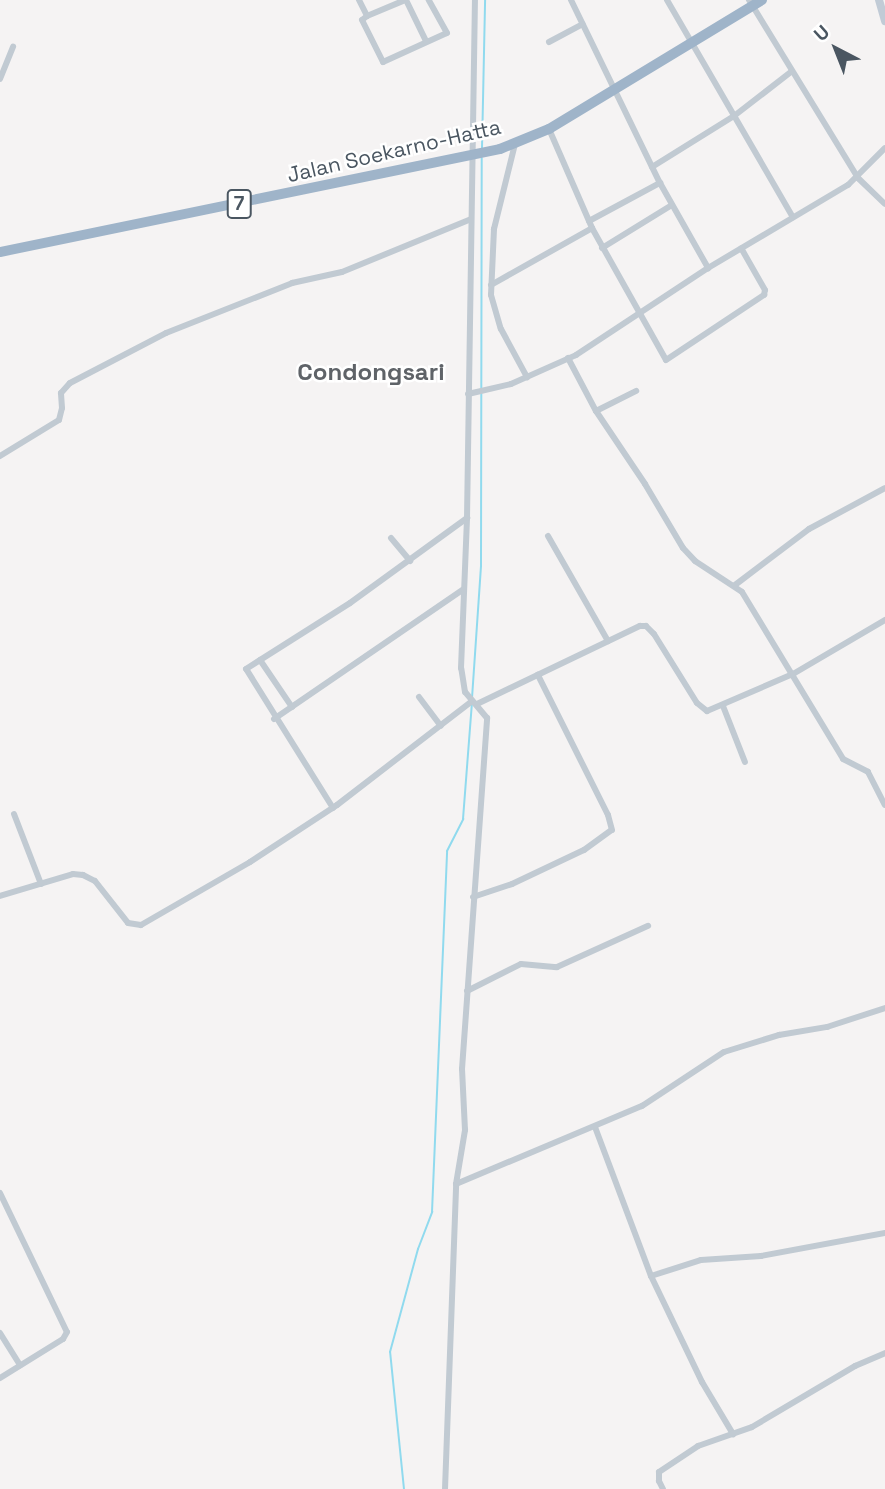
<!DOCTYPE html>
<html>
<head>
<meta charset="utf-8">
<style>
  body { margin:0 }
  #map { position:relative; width:885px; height:1489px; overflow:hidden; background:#f5f3f3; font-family:"Space Grotesk",sans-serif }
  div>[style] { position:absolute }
  .stream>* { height:2px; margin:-1px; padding:0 1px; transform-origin:1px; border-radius:1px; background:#90daee }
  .minor>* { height:6px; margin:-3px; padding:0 3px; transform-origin:3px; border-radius:3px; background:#c1cad2 }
  .secondary>* { height:8px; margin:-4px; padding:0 4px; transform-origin:4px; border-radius:4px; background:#c1cbd6 }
  .trunk>* { height:10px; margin:-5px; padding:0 5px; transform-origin:5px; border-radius:5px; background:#9fb4c9 }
  span { translate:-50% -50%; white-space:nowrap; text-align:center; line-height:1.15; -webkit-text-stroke:5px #fff; paint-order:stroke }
  .shield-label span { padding:2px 5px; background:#fff; border:2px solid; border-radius:5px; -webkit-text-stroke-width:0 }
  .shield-label { font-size:19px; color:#4a5661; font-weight:700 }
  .street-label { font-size:21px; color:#4a5661 }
  .quarter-label { font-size:24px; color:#5f6368; font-weight:700 }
  .north { position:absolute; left:801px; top:14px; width:70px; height:70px; -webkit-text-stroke:5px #fff; paint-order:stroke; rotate:318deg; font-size:19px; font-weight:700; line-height:28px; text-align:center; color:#4a5661 }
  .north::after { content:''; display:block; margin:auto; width:24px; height:32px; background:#4a5661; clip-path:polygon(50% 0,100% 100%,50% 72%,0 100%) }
</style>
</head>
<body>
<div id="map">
  <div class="stream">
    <div style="left:482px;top:148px;width:148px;rotate:-88.8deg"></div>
    <div style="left:472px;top:698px;width:133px;rotate:-86.1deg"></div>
    <div style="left:481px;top:565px;width:407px;rotate:-89.9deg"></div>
    <div style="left:404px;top:1489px;width:138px;rotate:-95.8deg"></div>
    <div style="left:390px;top:1352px;width:107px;rotate:-74.8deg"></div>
    <div style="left:418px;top:1249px;width:40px;rotate:-69deg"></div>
    <div style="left:432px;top:1212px;width:361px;rotate:-87.6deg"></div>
    <div style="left:447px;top:851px;width:36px;rotate:-63deg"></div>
    <div style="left:463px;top:819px;width:116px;rotate:-85.6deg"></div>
  </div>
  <div class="minor">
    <div style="left:359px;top:0;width:18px;rotate:63deg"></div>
    <div style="left:367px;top:16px;width:6px;rotate:141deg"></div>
    <div style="left:362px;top:20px;width:47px;rotate:63.4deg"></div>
    <div style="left:383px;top:62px;width:70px;rotate:-24.4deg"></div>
    <div style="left:447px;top:33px;width:38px;rotate:-119deg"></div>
    <div style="left:406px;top:0;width:46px;rotate:64deg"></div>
    <div style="left:571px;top:0;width:203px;rotate:64.1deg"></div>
    <div style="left:660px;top:183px;width:98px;rotate:60.5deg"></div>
    <div style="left:667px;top:0;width:251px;rotate:59.9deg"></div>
    <div style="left:749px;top:0;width:209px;rotate:58.5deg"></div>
    <div style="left:858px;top:178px;width:37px;rotate:44deg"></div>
    <div style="left:367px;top:16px;width:41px;rotate:-22.8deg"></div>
    <div style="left:549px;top:42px;width:38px;rotate:-28deg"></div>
    <div style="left:0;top:79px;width:35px;rotate:-68deg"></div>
    <div style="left:549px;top:129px;width:108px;rotate:66.5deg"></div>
    <div style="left:592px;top:228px;width:151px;rotate:60.7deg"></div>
    <div style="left:666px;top:360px;width:118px;rotate:-33.6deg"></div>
    <div style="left:764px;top:295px;width:5px;rotate:-79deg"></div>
    <div style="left:765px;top:290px;width:48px;rotate:-119.7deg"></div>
    <div style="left:515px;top:144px;width:88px;rotate:103.9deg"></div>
    <div style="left:494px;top:229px;width:66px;rotate:92.6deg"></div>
    <div style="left:491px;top:295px;width:35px;rotate:74deg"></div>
    <div style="left:501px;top:329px;width:55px;rotate:61.6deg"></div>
    <div style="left:652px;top:167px;width:97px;rotate:-31.9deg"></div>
    <div style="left:734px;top:116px;width:72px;rotate:-37.7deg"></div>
    <div style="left:589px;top:221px;width:81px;rotate:-28.2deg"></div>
    <div style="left:602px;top:248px;width:82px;rotate:-31.6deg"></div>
    <div style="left:491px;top:285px;width:116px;rotate:-29.4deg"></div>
    <div style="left:568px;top:358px;width:60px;rotate:62.2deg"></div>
    <div style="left:596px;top:411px;width:88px;rotate:56.1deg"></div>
    <div style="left:645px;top:484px;width:74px;rotate:59.3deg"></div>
    <div style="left:683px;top:548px;width:18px;rotate:47deg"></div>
    <div style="left:695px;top:561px;width:56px;rotate:33.4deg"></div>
    <div style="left:742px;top:592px;width:195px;rotate:58.8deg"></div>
    <div style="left:843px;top:759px;width:28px;rotate:27deg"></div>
    <div style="left:868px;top:772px;width:37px;rotate:63deg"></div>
    <div style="left:468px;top:394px;width:44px;rotate:-13.1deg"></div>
    <div style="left:511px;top:384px;width:71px;rotate:-24deg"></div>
    <div style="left:576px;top:355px;width:158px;rotate:-33.4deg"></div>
    <div style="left:708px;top:268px;width:163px;rotate:-30.7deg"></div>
    <div style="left:848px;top:185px;width:52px;rotate:-45deg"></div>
    <div style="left:596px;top:411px;width:45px;rotate:-26.6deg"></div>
    <div style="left:0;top:456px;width:69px;rotate:-31.4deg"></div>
    <div style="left:59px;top:420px;width:12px;rotate:-76deg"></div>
    <div style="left:62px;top:408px;width:15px;rotate:-94deg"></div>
    <div style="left:61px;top:393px;width:13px;rotate:-48deg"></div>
    <div style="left:70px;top:383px;width:108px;rotate:-27.5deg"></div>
    <div style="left:166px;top:333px;width:136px;rotate:-21.6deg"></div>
    <div style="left:292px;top:283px;width:51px;rotate:-12.4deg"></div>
    <div style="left:342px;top:272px;width:139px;rotate:-22.3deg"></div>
    <div style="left:548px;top:536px;width:121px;rotate:60.3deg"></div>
    <div style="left:391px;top:538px;width:30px;rotate:50deg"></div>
    <div style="left:735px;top:585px;width:93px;rotate:-37.1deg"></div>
    <div style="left:809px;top:529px;width:86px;rotate:-28.3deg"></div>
    <div style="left:260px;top:660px;width:57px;rotate:55.8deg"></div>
    <div style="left:419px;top:697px;width:36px;rotate:53deg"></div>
    <div style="left:477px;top:704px;width:181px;rotate:-25.6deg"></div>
    <div style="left:640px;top:626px;width:6px"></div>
    <div style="left:646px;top:626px;width:11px;rotate:45deg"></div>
    <div style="left:654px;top:634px;width:81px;rotate:58.1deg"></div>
    <div style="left:697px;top:703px;width:13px;rotate:39deg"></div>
    <div style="left:707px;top:711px;width:94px;rotate:-23.3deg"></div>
    <div style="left:793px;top:674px;width:107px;rotate:-30.4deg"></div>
    <div style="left:723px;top:706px;width:60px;rotate:68.6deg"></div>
    <div style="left:274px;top:719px;width:230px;rotate:-34.4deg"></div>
    <div style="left:333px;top:808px;width:164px;rotate:-122deg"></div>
    <div style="left:246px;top:669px;width:123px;rotate:-32.4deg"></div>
    <div style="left:350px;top:603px;width:145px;rotate:-36deg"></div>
    <div style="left:14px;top:814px;width:75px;rotate:68.9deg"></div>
    <div style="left:0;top:896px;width:76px;rotate:-16.8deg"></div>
    <div style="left:73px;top:874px;width:10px;rotate:6deg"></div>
    <div style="left:83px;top:875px;width:13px;rotate:27deg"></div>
    <div style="left:95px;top:881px;width:53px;rotate:51.8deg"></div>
    <div style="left:128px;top:923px;width:13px;rotate:9deg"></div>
    <div style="left:141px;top:925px;width:126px;rotate:-30deg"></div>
    <div style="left:250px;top:862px;width:104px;rotate:-33.2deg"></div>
    <div style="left:337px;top:805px;width:170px;rotate:-37.6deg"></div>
    <div style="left:473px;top:897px;width:41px;rotate:-18.4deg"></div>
    <div style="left:512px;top:884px;width:80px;rotate:-25.3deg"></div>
    <div style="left:584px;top:850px;width:34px;rotate:-36deg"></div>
    <div style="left:612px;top:830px;width:16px;rotate:-105deg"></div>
    <div style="left:608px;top:815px;width:157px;rotate:-116.6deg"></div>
    <div style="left:467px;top:991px;width:60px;rotate:-26.6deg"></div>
    <div style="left:521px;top:964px;width:36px;rotate:5deg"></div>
    <div style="left:557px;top:967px;width:100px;rotate:-24.3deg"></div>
    <div style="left:595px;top:1127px;width:159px;rotate:69.4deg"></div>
    <div style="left:651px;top:1276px;width:52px;rotate:-17.7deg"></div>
    <div style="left:701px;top:1260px;width:60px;rotate:-3.8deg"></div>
    <div style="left:761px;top:1256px;width:126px;rotate:-10.5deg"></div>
    <div style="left:456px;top:1184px;width:202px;rotate:-22.8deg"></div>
    <div style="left:642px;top:1106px;width:98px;rotate:-33.4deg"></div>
    <div style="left:724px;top:1052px;width:58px;rotate:-17.2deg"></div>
    <div style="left:779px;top:1035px;width:49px;rotate:-9.5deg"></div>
    <div style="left:827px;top:1027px;width:61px;rotate:-18.1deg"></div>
    <div style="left:0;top:1193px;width:154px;rotate:64.3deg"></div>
    <div style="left:67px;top:1332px;width:8px;rotate:120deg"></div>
    <div style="left:63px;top:1339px;width:74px;rotate:148.2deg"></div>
    <div style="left:651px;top:1276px;width:118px;rotate:64.3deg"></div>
    <div style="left:702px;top:1382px;width:61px;rotate:59.2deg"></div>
    <div style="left:0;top:1333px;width:38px;rotate:58deg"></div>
    <div style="left:445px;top:1489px;width:305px;rotate:-87.9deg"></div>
    <div style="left:456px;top:1184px;width:55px;rotate:-80.5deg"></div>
    <div style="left:465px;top:1130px;width:61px;rotate:-92.8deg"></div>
    <div style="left:462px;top:1069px;width:352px;rotate:-85.9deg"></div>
    <div style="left:487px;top:718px;width:34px;rotate:-130deg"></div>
    <div style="left:465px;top:692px;width:24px;rotate:-99deg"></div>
    <div style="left:461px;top:668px;width:150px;rotate:-87.7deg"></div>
    <div style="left:467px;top:518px;width:518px;rotate:-89.12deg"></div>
    <div style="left:663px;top:1489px;width:9px;rotate:-117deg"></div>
    <div style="left:659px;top:1481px;width:9px;rotate:-90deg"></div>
    <div style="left:659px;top:1472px;width:47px;rotate:-33.7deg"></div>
    <div style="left:698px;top:1446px;width:57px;rotate:-19.4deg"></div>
    <div style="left:752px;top:1427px;width:120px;rotate:-30.6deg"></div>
    <div style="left:855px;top:1366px;width:33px;rotate:-23deg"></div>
  </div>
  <div class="secondary">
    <div style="left:879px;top:0;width:22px;rotate:74deg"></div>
  </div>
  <div class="trunk">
    <div style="left:0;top:252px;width:510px;rotate:-11.64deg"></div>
    <div style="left:500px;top:149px;width:53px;rotate:-22.2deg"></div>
    <div style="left:549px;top:129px;width:249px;rotate:-31.2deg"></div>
  </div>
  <div class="shield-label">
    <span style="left:239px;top:204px">7</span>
  </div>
  <div class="street-label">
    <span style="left:394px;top:151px;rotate:-13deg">Jalan Soekarno-Hatta</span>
  </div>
  <div class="quarter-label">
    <span style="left:371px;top:372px">Condongsari</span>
  </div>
  <div class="north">U</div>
</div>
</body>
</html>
